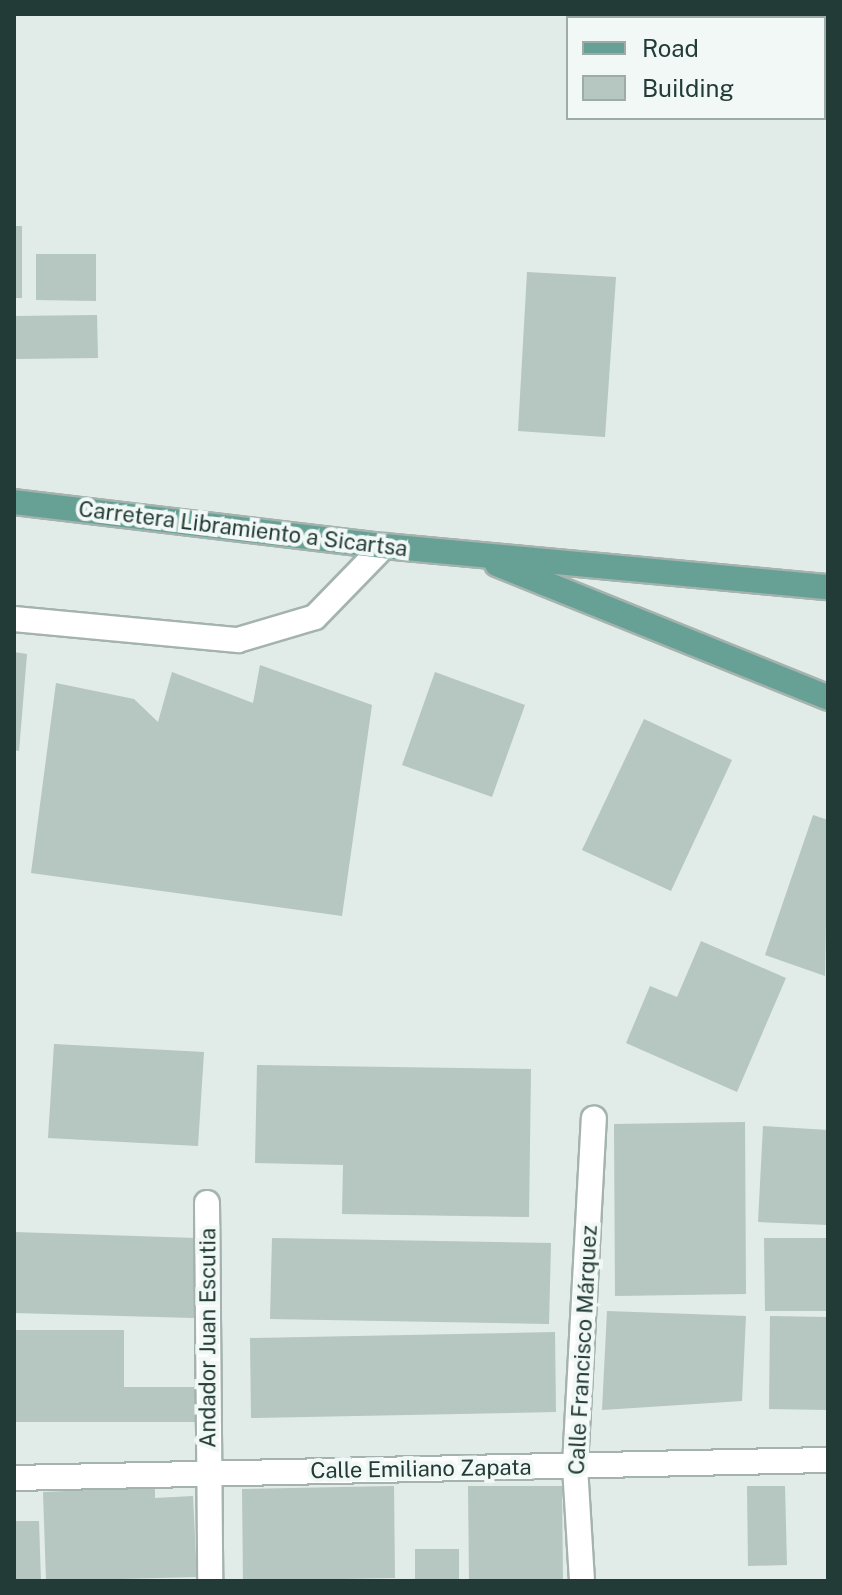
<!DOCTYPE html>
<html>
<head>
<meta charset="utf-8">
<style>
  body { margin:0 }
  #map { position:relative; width:842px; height:1595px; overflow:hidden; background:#e1ebe7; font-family:"Public Sans",sans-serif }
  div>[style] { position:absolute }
  .building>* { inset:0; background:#b6c6c1 }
  .roads { filter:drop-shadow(2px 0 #a4b3ae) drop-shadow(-2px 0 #a4b3ae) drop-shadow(0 2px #a4b3ae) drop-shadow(0 -2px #a4b3ae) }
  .minor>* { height:24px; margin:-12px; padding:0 12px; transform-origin:12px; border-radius:12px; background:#fff }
  .primary>* { height:24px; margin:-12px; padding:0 12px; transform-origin:12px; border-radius:12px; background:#67a095 }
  span { translate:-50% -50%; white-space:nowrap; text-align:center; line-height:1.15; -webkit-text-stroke:8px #f1f8f5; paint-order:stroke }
  .street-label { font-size:22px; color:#223b36 }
  .frame { position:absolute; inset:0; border:16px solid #223b36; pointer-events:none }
  .legend { position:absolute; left:566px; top:16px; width:260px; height:104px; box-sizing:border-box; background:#f1f8f5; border:2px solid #9eaca9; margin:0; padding:10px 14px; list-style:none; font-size:24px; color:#223b36 }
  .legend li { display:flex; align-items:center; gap:16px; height:40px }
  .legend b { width:40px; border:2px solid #9eaca9 }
</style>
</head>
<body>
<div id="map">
  <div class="building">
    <div style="clip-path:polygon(14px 226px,22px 226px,22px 298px,14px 298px)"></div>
    <div style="clip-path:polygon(36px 254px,96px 254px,96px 301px,36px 300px)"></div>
    <div style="clip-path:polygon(527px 272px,616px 277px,605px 437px,518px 431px)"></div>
    <div style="clip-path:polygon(97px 315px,98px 358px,14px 359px,14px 316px)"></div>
    <div style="clip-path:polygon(14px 652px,27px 654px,19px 751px,14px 750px)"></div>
    <div style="clip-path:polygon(260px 665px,372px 705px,342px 916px,31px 873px,56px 683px,134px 699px,158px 722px,172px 672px,253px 703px)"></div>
    <div style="clip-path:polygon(435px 672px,525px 705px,492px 797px,402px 765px)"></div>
    <div style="clip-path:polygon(644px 719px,732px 760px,671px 891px,582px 850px)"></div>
    <div style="clip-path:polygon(813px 815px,828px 820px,825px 976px,765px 955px)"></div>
    <div style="clip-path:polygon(701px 941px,786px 978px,737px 1092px,626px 1043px,650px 986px,677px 997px)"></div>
    <div style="clip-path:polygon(54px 1044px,204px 1052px,198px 1146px,48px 1138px)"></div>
    <div style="clip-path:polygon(257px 1065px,531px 1069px,529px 1217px,342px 1214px,343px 1165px,255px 1163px)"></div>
    <div style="clip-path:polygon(745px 1122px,746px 1294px,615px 1296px,614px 1124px)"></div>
    <div style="clip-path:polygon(763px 1126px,828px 1130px,828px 1225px,758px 1222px)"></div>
    <div style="clip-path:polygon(14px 1232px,196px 1238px,194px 1318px,14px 1313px)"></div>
    <div style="clip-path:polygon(272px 1238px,551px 1243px,549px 1324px,270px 1319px)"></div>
    <div style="clip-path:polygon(764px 1238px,828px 1238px,828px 1311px,765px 1311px)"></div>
    <div style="clip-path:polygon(607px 1311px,746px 1316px,742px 1401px,602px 1410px)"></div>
    <div style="clip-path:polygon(770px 1316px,828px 1317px,828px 1410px,769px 1409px)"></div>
    <div style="clip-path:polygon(14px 1330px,124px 1330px,124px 1387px,200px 1387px,200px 1422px,14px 1422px)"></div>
    <div style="clip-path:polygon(555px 1332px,556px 1412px,251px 1418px,250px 1338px)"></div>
    <div style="clip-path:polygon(394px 1486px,395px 1578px,243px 1581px,242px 1489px)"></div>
    <div style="clip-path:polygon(468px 1486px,562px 1486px,563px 1581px,469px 1581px)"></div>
    <div style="clip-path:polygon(747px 1486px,785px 1486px,787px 1565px,748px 1566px)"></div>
    <div style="clip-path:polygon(155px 1487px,155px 1498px,193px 1496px,197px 1577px,46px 1581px,43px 1492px)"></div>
    <div style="clip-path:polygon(14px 1521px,39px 1521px,41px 1581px,14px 1581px)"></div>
    <div style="clip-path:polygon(415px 1549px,459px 1549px,459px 1581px,415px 1581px)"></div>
  </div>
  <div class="roads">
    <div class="minor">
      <div style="left:14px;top:619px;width:225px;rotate:5.4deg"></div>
      <div style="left:238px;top:640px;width:80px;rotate:-16.6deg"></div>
      <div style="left:315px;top:617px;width:99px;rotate:-45.8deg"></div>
      <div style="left:207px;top:1203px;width:378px;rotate:89.5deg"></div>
      <div style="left:14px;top:1478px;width:814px;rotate:-1.27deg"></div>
      <div style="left:582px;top:1581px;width:115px;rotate:-93.5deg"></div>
      <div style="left:575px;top:1466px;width:348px;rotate:-86.9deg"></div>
    </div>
    <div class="primary">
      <div style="left:14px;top:502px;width:373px;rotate:6.8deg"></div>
      <div style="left:384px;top:546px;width:446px;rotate:5.3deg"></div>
      <div style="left:497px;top:564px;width:357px;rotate:22deg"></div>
    </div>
  </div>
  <div class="street-label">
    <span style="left:243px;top:529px;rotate:7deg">Carretera Libramiento a Sicartsa</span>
    <span style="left:208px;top:1338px;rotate:-90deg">Andador Juan Escutia</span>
    <span style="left:583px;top:1350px;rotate:-87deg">Calle Francisco Márquez</span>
    <span style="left:421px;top:1469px;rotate:-1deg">Calle Emiliano Zapata</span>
  </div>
  <div class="frame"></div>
  <ul class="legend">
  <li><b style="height:10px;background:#67a095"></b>Road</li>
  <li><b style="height:22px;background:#b6c6c1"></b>Building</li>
  </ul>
</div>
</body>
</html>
